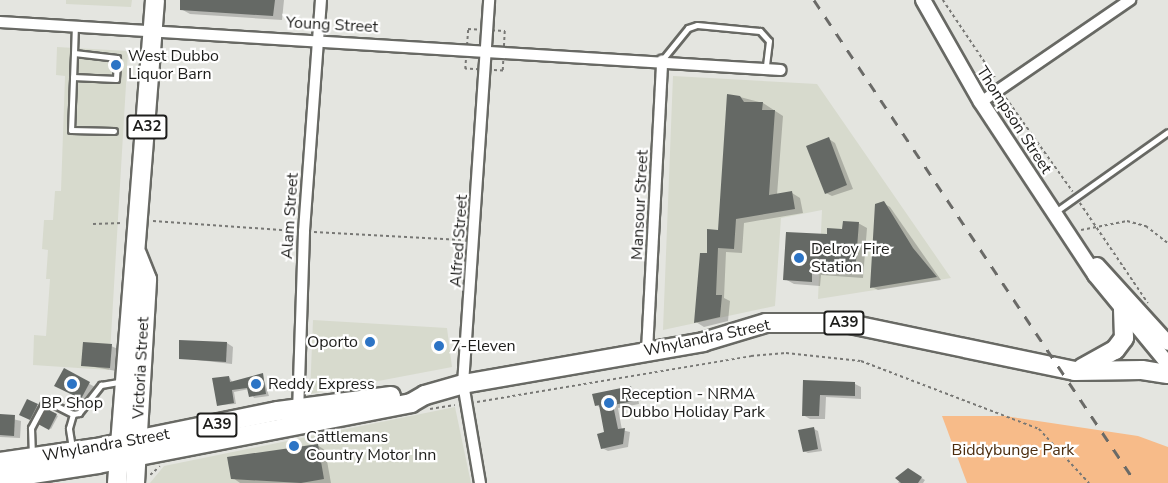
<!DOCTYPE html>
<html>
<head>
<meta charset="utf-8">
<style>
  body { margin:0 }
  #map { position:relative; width:1168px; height:483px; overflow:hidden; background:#e4e5e0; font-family:"Nunito Sans",sans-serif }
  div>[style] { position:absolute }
  .built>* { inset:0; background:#d7dacd }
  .green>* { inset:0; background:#f7bb89 }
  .shadow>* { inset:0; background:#0003 }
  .building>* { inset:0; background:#656965 }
  .path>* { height:1.5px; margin-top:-0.75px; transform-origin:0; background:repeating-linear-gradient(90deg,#787875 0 3px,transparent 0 6px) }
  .roads { filter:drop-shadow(2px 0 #686964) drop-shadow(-2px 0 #686964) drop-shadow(0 2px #686964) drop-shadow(0 -2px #686964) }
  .service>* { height:5px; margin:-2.5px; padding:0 2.5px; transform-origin:2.5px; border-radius:2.5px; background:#fff }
  .minor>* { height:10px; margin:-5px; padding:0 5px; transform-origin:5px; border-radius:5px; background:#fff }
  .tertiary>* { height:14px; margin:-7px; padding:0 7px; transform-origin:7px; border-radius:7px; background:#fff }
  .trunk>* { height:18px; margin:-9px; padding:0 9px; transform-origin:9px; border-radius:9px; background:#fff }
  .rail>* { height:3px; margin-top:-1.5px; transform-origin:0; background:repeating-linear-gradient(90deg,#6a6a67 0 10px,transparent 0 20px) }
  .dots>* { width:16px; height:16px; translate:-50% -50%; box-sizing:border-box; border:3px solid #fff; border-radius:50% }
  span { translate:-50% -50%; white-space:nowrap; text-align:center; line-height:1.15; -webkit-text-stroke:4.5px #fff; paint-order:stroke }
  .shield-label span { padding:2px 4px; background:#fff; border:2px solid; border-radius:4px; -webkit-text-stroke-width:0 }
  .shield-label { font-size:15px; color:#1d1d1b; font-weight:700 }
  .street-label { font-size:16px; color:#1d1d1b }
  .poi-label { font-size:16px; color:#1d1d1b }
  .left { translate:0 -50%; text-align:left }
  .right { translate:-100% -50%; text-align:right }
  .park-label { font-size:16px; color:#4c2d0f }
</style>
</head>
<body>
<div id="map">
  <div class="built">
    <div style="clip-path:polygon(66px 0,132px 0,131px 7px,66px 4px)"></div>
    <div style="clip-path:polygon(57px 47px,128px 51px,109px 370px,33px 365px,34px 335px,46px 336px,50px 279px,46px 279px,48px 250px,42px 249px,44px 220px,53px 220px,55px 191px,61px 191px,65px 76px,56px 75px)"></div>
    <div style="clip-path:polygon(673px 76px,817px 84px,951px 278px,818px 299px,822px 210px,781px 218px,775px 306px,663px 330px)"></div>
    <div style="clip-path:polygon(313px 320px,447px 328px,452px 367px,310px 394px)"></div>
    <div style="clip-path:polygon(455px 407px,471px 483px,150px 483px,164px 466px)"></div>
  </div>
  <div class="green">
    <div style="clip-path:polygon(942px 416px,1005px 416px,1138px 436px,1168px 447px,1168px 483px,967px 483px)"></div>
  </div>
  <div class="shadow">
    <div style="clip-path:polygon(182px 0,284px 0,282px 20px,190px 14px,181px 9px)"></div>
    <div style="clip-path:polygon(740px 97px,763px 103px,783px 116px,777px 195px,792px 193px,800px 198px,803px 213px,744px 223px,742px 253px,726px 252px,724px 298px,730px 301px,728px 321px,704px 327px,696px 322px,708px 255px,720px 232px)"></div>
    <div style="clip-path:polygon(829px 139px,835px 143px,853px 189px,832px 196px,826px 193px)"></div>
    <div style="clip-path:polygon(883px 203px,890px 207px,941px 280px,878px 290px,872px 287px)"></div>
    <div style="clip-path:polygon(858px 223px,867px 228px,863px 278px,821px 275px,820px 286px,794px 284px,785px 279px,828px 236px)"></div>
    <div style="clip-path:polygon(227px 343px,233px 347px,232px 364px,180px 358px)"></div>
    <div style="clip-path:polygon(111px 346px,118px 349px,116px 371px,83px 365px)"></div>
    <div style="clip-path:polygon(64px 370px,95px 387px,88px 402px,56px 385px)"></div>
    <div style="clip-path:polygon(262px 374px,269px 396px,254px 398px,249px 389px,234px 392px,236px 404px,218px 405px,229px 377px,233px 383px)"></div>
    <div style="clip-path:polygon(805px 381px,855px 384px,861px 387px,861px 399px,826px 397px,825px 419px,810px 419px,803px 415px)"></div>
    <div style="clip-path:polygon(631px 388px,637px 391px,639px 404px,618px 408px,622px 430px,630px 432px,628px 447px,608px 451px,602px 448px,606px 433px,601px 408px,596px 405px)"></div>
    <div style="clip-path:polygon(28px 401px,39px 407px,32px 420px,21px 414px)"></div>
    <div style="clip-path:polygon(48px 411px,58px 416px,51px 429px,40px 424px)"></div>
    <div style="clip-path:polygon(0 416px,21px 421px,20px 438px,0 437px)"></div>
    <div style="clip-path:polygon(814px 429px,818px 431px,822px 451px,808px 453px,804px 451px)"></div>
    <div style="clip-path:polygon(317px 445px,325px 450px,331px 483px,240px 483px,233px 478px)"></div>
    <div style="clip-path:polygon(908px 470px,925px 480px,923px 483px,898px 483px)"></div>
  </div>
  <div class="building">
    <div style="clip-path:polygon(180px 0,275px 0,273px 16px,180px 10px)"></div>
    <div style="clip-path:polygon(727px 94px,740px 96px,744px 102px,763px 102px,762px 110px,775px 110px,769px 195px,792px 191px,795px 209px,736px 219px,734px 249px,718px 248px,716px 295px,722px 295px,720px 317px,694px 323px,700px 253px,707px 253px,707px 229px,718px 230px)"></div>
    <div style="clip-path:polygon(829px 137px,847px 185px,825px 194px,806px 146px)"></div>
    <div style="clip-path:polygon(884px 201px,913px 248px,937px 277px,870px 288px,875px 204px)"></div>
    <div style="clip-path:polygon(843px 221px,859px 222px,855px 274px,812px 271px,812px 282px,783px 280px,786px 232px,827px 234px,827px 228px,842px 229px)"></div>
    <div style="clip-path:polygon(179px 340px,227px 342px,226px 362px,179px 359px)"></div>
    <div style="clip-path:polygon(83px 342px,112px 344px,110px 368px,81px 366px)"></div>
    <div style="clip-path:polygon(64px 368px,90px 382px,81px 399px,54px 386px)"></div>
    <div style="clip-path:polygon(263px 373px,266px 394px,249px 397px,247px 388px,232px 390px,234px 403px,217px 406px,212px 378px,229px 376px,230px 382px)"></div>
    <div style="clip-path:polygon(803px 380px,855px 382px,855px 396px,820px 395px,819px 416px,802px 416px)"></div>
    <div style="clip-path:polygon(631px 386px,634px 401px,613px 405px,618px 429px,625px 428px,623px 444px,601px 449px,597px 434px,604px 432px,599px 405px,595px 406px,592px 394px)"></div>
    <div style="clip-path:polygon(27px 399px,38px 404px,30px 420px,19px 415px)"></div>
    <div style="clip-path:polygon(47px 409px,57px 414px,49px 430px,38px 424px)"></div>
    <div style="clip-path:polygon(0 414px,15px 415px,14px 436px,0 435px)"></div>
    <div style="clip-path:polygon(814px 427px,818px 449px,803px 452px,798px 430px)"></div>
    <div style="clip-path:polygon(318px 444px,324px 479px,301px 483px,231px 479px,227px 457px)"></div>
    <div style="clip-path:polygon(908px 468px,922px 477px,918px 483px,901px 483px,895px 478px)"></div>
  </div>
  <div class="path">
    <div style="left:943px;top:0;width:95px;rotate:56.1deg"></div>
    <div style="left:468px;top:29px;width:37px;rotate:3deg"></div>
    <div style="left:505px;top:31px;width:40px;rotate:92.9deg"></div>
    <div style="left:503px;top:71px;width:38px;rotate:-177deg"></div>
    <div style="left:465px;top:69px;width:40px;rotate:-85.7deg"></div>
    <div style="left:1006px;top:98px;width:115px;rotate:54.5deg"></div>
    <div style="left:1080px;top:203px;width:121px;rotate:55.8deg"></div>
    <div style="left:153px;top:221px;width:142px;rotate:4deg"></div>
    <div style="left:93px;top:224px;width:29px;rotate:-2deg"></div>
    <div style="left:1081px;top:230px;width:47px;rotate:-11.1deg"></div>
    <div style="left:1127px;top:221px;width:20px;rotate:15deg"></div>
    <div style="left:1146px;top:226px;width:28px;rotate:38deg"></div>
    <div style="left:314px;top:232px;width:148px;rotate:3.1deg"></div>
    <div style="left:477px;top:402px;width:278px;rotate:-9.5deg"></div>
    <div style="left:751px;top:356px;width:35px;rotate:-5deg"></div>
    <div style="left:786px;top:353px;width:75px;rotate:6.1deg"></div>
    <div style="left:861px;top:361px;width:191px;rotate:20.9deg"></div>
    <div style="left:1039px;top:429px;width:74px;rotate:47.2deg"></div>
    <div style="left:430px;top:409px;width:25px;rotate:-9deg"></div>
    <div style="left:150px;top:475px;width:13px;rotate:-42deg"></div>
  </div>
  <div class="roads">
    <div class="service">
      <div style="left:74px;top:53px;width:77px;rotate:92.2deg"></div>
      <div style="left:71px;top:130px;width:43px;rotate:1.3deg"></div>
      <div style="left:662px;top:60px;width:41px;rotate:-50.9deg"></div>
      <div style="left:688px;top:28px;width:9px;rotate:-18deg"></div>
      <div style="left:697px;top:25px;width:63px;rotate:5.4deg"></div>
      <div style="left:760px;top:31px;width:13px;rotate:48deg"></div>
      <div style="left:769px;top:41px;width:26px;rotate:97deg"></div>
      <div style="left:73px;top:77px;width:43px;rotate:2.7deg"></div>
      <div style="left:116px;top:79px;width:21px;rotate:-87deg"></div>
      <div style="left:117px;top:58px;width:43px;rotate:-173.4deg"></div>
      <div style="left:74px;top:53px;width:26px;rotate:-88deg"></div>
      <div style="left:1055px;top:212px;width:138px;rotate:-35.3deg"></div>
      <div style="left:72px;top:448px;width:20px;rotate:-99deg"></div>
      <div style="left:69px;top:428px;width:15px;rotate:-74deg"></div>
      <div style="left:32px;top:456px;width:28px;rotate:-92deg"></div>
      <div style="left:31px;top:428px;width:27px;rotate:-62deg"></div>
      <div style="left:44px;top:404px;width:5px;rotate:-22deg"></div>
      <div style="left:49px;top:402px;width:27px;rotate:27deg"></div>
      <div style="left:73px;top:414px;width:6px;rotate:-9deg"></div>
      <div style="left:79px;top:413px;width:36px;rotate:-52deg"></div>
      <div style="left:101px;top:385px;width:22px;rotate:-10deg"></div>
    </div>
    <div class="minor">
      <div style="left:0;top:22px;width:782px;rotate:3.52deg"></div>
      <div style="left:981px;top:102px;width:181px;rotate:-34.4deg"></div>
      <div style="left:647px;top:351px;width:291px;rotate:-87deg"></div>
      <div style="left:298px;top:413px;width:182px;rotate:-88.1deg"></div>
      <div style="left:304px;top:231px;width:232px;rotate:-85.8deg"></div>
      <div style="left:480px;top:483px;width:100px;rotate:-99.7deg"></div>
      <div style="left:463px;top:384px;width:385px;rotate:-86.1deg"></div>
    </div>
    <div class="tertiary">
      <div style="left:923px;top:0;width:117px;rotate:60.4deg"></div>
      <div style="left:981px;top:102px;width:207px;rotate:56.6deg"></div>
      <div style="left:1095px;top:275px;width:115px;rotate:50.6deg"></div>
      <div style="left:1097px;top:265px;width:105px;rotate:47.7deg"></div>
    </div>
    <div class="trunk">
      <div style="left:1082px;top:368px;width:38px;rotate:-29deg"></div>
      <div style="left:1115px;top:350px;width:15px;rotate:-53deg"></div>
      <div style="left:1124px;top:338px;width:30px;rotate:-92deg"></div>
      <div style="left:0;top:462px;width:97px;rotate:-8.3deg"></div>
      <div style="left:96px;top:448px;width:186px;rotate:-11.5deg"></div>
      <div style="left:278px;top:411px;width:114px;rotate:-7.6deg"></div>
      <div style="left:0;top:479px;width:99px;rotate:-8.7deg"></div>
      <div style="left:98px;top:464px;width:319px;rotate:-11deg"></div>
      <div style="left:411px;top:403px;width:16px;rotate:-30deg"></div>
      <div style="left:425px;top:395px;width:40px;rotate:-16deg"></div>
      <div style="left:463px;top:384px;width:244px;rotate:-9.9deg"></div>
      <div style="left:703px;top:342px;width:66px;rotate:-16.8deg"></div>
      <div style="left:766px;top:323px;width:79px"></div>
      <div style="left:845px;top:323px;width:235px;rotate:11.8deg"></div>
      <div style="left:1075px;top:371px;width:67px;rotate:-0.9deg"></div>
      <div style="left:1142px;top:370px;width:26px;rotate:9deg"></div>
      <div style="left:117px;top:483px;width:484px;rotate:-85.5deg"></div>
      <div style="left:135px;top:483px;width:204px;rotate:-86.6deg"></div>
      <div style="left:147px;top:279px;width:27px;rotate:-112deg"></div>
    </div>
  </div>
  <div class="rail">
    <div style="left:814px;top:0;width:580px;rotate:56.31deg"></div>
  </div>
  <div class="dots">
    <div style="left:116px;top:65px;background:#2c74c5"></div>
    <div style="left:799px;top:258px;background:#2c74c5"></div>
    <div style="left:370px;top:342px;background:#2c74c5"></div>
    <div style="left:439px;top:346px;background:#2c74c5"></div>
    <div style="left:72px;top:384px;background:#2c74c5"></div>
    <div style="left:256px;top:384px;background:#2c74c5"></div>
    <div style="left:609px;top:403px;background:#2c74c5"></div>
    <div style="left:294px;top:446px;background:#2c74c5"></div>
  </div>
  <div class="shield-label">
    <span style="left:147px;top:127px">A32</span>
    <span style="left:844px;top:323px">A39</span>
    <span style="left:217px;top:425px">A39</span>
  </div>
  <div class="street-label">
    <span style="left:332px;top:25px;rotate:3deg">Young Street</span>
    <span style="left:1014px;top:120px;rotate:57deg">Thompson Street</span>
    <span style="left:640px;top:205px;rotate:-87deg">Mansour Street</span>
    <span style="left:290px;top:216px;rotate:-86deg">Alam Street</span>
    <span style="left:459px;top:241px;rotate:-86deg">Alfred Street</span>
    <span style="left:707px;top:338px;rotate:-12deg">Whylandra Street</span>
    <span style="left:141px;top:368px;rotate:-87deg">Victoria Street</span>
    <span style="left:106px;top:445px;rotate:-10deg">Whylandra Street</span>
  </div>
  <div class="poi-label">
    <span class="left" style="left:128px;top:65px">West Dubbo<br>Liquor Barn</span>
    <span class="left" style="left:811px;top:258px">Delroy Fire<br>Station</span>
    <span class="right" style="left:358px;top:342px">Oporto</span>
    <span class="left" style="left:451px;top:346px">7-Eleven</span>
    <span class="left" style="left:268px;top:384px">Reddy Express</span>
    <span class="left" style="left:621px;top:403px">Reception - NRMA<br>Dubbo Holiday Park</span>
    <span style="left:72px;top:403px">BP Shop</span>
    <span class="left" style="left:306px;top:446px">Cattlemans<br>Country Motor Inn</span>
  </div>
  <div class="park-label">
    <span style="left:1013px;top:450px">Biddybunge Park</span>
  </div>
</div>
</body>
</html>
